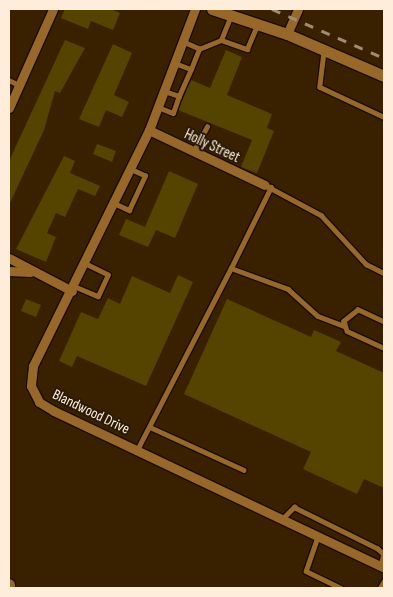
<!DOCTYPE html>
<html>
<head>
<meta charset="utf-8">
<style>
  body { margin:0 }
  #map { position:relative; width:393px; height:597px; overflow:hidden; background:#392100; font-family:"Sofia Sans Condensed",sans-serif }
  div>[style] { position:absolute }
  .building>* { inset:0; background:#554300 }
  .roads { filter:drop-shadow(1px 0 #1b0c00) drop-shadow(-1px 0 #1b0c00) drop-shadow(0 1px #1b0c00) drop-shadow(0 -1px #1b0c00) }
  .service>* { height:4.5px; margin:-2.25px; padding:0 2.25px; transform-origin:2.25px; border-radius:2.25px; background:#986828 }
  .minor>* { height:9px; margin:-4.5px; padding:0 4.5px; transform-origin:4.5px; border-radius:4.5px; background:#986828 }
  .tertiary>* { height:11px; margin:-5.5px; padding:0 5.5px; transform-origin:5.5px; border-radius:5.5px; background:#986828 }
  .secondary>* { height:12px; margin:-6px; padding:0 6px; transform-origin:6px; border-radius:6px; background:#986828 }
  .rail>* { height:2.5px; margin-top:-1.25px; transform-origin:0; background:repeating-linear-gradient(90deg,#a08c73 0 9px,transparent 0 18px) }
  span { translate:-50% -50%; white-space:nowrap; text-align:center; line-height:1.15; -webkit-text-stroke:4px #291a06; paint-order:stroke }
  .street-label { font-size:15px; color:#feeddb }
  .frame { position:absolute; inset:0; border:10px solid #feeddb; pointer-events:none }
</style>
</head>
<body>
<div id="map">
  <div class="building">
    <div style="clip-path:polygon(65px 9px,111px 9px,120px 13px,113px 30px,91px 21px,88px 29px,61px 18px)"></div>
    <div style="clip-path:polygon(65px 40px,85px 48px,60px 93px,55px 91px,44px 130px,9px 205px,9px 161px)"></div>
    <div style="clip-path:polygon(113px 44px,132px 53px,114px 95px,129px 102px,122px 117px,106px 110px,99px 127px,79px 119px)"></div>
    <div style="clip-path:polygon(226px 50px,242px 57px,227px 95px,272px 114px,267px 128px,274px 131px,257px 173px,241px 167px,252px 140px,178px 110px,191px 80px,210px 88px)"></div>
    <div style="clip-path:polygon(97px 144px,116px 151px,112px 162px,93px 154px)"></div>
    <div style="clip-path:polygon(64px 156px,75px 161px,70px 173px,100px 186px,95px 196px,78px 189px,65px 217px,56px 213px,47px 233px,56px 237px,46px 262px,16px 249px)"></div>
    <div style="clip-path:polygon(169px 171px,198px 184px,175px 238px,156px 230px,148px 247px,119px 235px,126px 219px,145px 227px)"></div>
    <div style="clip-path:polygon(178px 275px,193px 282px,146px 386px,77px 356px,72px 367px,59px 361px,81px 312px,98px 319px,108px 298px,120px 304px,132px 276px,170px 293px)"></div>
    <div style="clip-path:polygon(26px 299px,41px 305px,36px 317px,21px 311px)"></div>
    <div style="clip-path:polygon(227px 299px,311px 337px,314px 330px,341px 342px,336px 351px,384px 373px,384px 488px,364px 479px,357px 494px,303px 469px,311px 452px,184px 394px)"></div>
  </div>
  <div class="roads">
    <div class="service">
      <div style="left:221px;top:40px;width:27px;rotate:-68deg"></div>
      <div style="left:199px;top:49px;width:24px;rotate:-22deg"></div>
      <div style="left:221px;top:40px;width:28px;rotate:19deg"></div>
      <div style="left:247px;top:49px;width:26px;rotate:-67deg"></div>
      <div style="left:324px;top:52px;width:35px;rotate:97deg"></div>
      <div style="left:320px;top:87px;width:71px;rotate:25.1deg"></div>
      <div style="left:175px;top:63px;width:17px;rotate:21deg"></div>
      <div style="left:191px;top:69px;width:22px;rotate:-68deg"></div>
      <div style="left:199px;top:49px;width:17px;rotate:-156deg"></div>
      <div style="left:9px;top:80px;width:11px;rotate:27deg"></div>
      <div style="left:164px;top:91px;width:16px;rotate:18deg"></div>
      <div style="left:179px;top:96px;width:30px;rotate:-66deg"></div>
      <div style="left:158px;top:107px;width:16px;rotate:22deg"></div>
      <div style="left:173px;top:113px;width:18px;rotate:-71deg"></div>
      <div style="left:193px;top:152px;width:29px;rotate:-61deg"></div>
      <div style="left:265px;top:185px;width:64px;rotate:28.2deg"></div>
      <div style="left:321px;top:215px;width:67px;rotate:47.4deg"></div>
      <div style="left:366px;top:264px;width:20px;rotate:27deg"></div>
      <div style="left:114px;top:203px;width:17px;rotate:25deg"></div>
      <div style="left:129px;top:210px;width:38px;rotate:-65deg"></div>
      <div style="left:145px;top:176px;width:17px;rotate:-155deg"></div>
      <div style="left:231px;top:268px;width:90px;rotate:-63.7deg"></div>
      <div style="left:74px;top:286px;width:26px;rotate:23deg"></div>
      <div style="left:98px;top:296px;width:23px;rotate:-65deg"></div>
      <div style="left:108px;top:275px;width:25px;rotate:-154deg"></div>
      <div style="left:384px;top:322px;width:29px;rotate:-155deg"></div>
      <div style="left:358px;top:310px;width:18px;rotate:142deg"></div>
      <div style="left:344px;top:321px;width:10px;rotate:73deg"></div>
      <div style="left:347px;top:331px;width:41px;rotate:24.7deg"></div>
      <div style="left:150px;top:427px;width:103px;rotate:24.6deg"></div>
      <div style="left:137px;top:450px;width:205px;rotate:-62.7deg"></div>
      <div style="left:231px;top:268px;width:61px;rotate:20.2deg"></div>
      <div style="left:288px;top:289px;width:40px;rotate:42deg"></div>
      <div style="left:318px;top:316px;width:28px;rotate:21deg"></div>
      <div style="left:283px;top:518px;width:16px;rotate:-45deg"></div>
      <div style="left:294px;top:507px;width:93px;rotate:26.3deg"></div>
      <div style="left:377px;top:548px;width:9px;rotate:41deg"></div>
      <div style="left:384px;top:554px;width:12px;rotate:104deg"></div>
      <div style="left:318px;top:537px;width:36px;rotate:109deg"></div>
      <div style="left:306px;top:571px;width:39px;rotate:26deg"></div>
      <div style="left:380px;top:588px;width:8px;rotate:-60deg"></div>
    </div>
    <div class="minor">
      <div style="left:195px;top:9px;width:129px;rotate:110.8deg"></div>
      <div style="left:149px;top:130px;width:263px;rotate:116.2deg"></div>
      <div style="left:33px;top:366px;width:20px;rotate:96deg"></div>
      <div style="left:31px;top:386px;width:18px;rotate:63deg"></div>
      <div style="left:39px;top:402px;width:17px;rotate:31deg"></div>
      <div style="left:54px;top:411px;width:365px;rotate:25.4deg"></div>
      <div style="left:287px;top:34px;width:27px;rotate:-66deg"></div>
      <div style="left:9px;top:108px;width:108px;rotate:-66deg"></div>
      <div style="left:149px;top:130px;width:128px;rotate:25.4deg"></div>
      <div style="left:9px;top:258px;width:71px;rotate:27.6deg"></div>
      <div style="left:9px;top:271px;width:21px;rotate:3deg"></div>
    </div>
    <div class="tertiary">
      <div style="left:212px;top:9px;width:79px;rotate:18.4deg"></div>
      <div style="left:287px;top:34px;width:106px;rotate:23.4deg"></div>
    </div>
    <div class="secondary">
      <div style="left:9px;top:585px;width:3px;rotate:90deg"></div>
    </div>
  </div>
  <div class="rail">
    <div style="left:272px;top:9px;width:122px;rotate:23.6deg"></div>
  </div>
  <div class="street-label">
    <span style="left:212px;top:146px;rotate:25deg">Holly Street</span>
    <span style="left:91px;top:412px;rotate:26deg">Blandwood Drive</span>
  </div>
  <div class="frame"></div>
</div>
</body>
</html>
